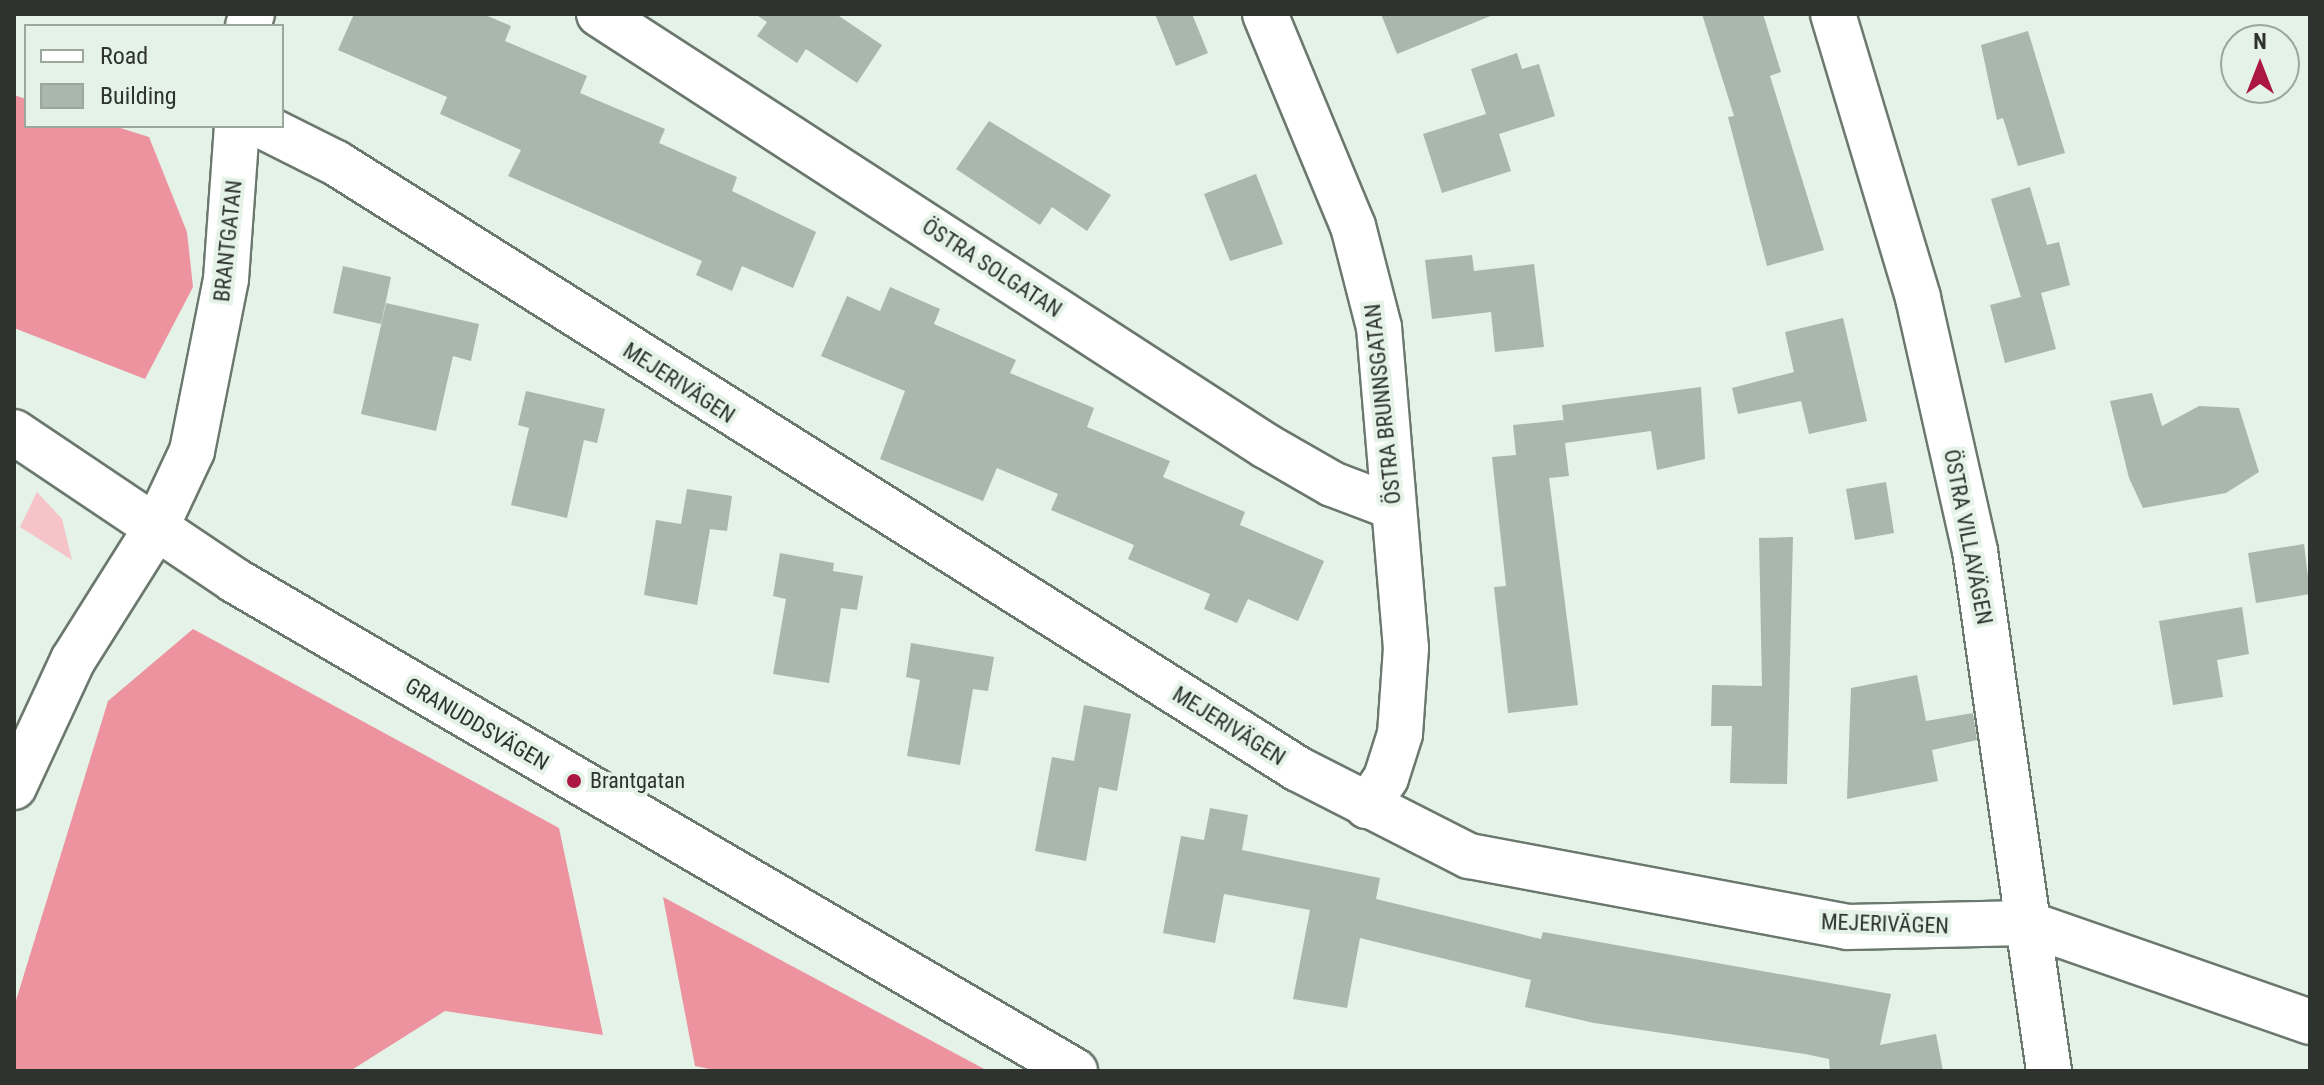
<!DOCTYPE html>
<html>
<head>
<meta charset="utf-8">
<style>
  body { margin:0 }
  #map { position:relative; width:2324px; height:1085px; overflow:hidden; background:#e4f2e7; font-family:"Roboto Condensed",sans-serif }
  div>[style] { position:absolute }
  .green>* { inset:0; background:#f5c3c8 }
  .forest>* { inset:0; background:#ec939f }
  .building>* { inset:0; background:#a9b7ad }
  .roads { filter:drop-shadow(2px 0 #6b786e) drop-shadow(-2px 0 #6b786e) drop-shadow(0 2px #6b786e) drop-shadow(0 -2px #6b786e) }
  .minor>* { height:44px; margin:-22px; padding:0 22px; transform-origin:22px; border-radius:22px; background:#fff }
  .dots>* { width:22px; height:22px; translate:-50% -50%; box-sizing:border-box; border:4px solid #e4f2e7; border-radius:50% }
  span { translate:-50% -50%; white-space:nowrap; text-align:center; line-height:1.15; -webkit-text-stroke:8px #e4f2e7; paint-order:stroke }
  .street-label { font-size:22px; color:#2e332f }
  .poi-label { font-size:22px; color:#2e332f }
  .left { translate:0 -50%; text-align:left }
  .frame { position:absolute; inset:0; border:16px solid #2e332f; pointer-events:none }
  .legend { position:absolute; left:24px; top:24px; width:260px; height:104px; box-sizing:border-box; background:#e4f2e7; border:2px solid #9ba69d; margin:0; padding:10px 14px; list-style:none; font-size:24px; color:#2e332f }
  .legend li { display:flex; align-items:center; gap:16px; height:40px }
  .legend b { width:40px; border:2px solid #9ba69d }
  .north { position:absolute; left:2220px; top:24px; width:80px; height:80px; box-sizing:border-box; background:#e4f2e7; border:2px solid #9ba69d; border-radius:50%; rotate:0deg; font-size:22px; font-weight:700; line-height:32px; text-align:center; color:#2e332f }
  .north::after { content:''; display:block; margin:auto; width:28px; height:36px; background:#ab1643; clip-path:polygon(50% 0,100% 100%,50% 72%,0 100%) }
</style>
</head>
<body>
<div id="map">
  <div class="green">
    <div style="clip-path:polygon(37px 492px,62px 519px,72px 560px,20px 527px)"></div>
  </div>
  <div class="forest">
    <div style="clip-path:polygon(14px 95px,26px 99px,26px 126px,114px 126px,149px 137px,187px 232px,193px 287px,145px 379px,14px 328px)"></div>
    <div style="clip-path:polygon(193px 629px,559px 828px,603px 1035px,445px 1011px,350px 1071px,14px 1071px,14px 1007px,108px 701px)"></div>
    <div style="clip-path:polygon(663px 897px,988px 1071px,719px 1071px,695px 1066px)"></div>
  </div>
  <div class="building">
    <div style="clip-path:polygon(354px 14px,483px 14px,511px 26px,505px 41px,587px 76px,580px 93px,665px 129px,659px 143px,737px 177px,732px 191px,816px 232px,793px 288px,742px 266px,732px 291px,696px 275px,702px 261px,508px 176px,521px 150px,440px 114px,447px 97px,338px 50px)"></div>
    <div style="clip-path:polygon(755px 14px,836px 14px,882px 45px,857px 83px,806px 49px,797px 63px,757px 36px,767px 22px)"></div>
    <div style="clip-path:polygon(1155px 14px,1192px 14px,1208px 53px,1176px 66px)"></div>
    <div style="clip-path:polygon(1381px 14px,1492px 14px,1493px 15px,1397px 54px)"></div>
    <div style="clip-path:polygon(1702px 14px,1763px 14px,1781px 72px,1770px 76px,1824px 250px,1767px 266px,1728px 117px,1734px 116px)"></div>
    <div style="clip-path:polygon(2028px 31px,2065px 153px,2018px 166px,2003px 118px,1997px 120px,1981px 45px)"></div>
    <div style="clip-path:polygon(1517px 53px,1522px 69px,1539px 64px,1555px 116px,1499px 134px,1511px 171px,1442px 193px,1423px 134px,1486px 114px,1471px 69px)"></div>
    <div style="clip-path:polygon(989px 121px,1111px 195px,1087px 231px,1052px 207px,1040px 225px,956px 169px)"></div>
    <div style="clip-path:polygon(1256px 174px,1283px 244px,1230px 261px,1204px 194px)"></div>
    <div style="clip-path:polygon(2030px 187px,2047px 245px,2059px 242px,2070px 285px,2041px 293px,2056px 349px,2005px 363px,1990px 305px,2021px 297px,1991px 199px)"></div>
    <div style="clip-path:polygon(1472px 255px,1474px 271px,1534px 264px,1544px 347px,1495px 352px,1491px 312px,1432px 319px,1425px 260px)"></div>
    <div style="clip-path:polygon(343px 266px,391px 277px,381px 324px,333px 313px)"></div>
    <div style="clip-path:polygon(890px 287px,940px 309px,934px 324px,1016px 360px,1010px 373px,1094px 408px,1087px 427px,1170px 461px,1163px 477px,1245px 512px,1240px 525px,1324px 561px,1298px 621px,1248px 599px,1237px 623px,1204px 609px,1210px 594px,1128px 559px,1134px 545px,1051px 510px,1058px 494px,997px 468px,983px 501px,880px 459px,905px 391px,821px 356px,847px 296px,880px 311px)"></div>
    <div style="clip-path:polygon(386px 303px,479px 324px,471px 361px,453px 356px,436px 431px,361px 414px)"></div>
    <div style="clip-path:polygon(1843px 318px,1867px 421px,1809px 434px,1801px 401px,1738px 414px,1732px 388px,1794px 372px,1785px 332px)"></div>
    <div style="clip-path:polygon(1701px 387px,1705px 459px,1657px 470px,1651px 431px,1565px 443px,1569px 476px,1549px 478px,1578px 705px,1508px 713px,1494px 587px,1506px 586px,1492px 457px,1516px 455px,1513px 425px,1563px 420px,1564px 426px,1562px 405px)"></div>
    <div style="clip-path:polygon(526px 391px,605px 409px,597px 443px,584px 440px,567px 518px,511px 505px,529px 428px,518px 425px)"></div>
    <div style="clip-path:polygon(2152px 393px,2162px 426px,2199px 406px,2239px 408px,2259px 472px,2226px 493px,2143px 508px,2129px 478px,2110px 401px)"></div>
    <div style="clip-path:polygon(1886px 482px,1894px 533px,1855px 540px,1846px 489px)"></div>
    <div style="clip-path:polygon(687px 489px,732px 496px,727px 531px,710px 529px,697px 605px,644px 595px,656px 520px,681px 524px)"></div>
    <div style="clip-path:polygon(1793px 537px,1787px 784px,1730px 783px,1732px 726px,1711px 726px,1712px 685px,1762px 686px,1759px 538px)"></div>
    <div style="clip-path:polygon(2304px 544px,2310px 594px,2256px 603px,2248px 553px)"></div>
    <div style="clip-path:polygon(780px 553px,834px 563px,833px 571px,863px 576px,857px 610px,841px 608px,829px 683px,773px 674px,786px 599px,773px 596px)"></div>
    <div style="clip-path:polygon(2242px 607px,2249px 654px,2217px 660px,2223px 697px,2173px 705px,2159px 621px)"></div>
    <div style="clip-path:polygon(911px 643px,994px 657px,988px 691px,973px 689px,960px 765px,907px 756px,920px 680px,906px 677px)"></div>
    <div style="clip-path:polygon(1917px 675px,1926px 721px,1973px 713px,1977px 740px,1932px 750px,1938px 781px,1847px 799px,1851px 688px)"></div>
    <div style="clip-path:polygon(1084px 705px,1131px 714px,1117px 791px,1099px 787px,1086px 861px,1035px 851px,1052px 757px,1074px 761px)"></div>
    <div style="clip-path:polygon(1210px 808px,1248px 815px,1242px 850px,1380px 878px,1376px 899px,1541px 939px,1543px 932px,1891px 994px,1880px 1045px,1936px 1034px,1943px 1071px,1830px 1071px,1829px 1059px,1805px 1054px,1594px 1023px,1525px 1007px,1531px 980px,1360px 938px,1347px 1008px,1293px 999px,1310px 910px,1224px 894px,1215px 943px,1163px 933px,1181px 836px,1204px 840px)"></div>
  </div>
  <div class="roads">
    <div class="minor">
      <div style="left:599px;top:14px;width:795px;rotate:32.93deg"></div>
      <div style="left:1266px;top:446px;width:76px;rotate:29.9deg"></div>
      <div style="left:1332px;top:484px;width:65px;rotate:20.7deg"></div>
      <div style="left:1265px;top:14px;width:230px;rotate:67.5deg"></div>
      <div style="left:1353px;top:226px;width:104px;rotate:75.6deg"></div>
      <div style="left:1379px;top:327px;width:322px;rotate:85.2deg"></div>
      <div style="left:1406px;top:648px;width:86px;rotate:94deg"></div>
      <div style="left:1400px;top:734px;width:46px;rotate:107.7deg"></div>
      <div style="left:1386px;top:778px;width:34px;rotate:124deg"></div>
      <div style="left:1833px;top:14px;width:296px;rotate:73.3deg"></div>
      <div style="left:1918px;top:298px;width:259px;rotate:77.3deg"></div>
      <div style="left:1975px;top:551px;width:525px;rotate:81.9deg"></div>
      <div style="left:248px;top:26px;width:13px;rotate:-72deg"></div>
      <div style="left:262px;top:126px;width:83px;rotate:26.6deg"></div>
      <div style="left:336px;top:163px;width:1137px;rotate:32.21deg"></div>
      <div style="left:1298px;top:769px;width:192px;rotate:27deg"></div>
      <div style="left:1469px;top:856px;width:385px;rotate:10.6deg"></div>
      <div style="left:1847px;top:927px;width:179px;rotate:-1.3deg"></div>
      <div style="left:2026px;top:923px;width:301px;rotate:19.2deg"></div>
      <div style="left:14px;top:432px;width:265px;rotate:33.9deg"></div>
      <div style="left:234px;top:580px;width:974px;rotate:30.28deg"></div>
      <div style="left:14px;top:787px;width:140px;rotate:-65.1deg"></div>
      <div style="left:73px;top:660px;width:154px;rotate:-57.8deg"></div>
      <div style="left:155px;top:530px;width:87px;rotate:-64.9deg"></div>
      <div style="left:192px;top:451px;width:175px;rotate:-78.8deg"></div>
      <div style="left:226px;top:279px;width:153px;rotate:-85.9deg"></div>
    </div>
  </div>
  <div class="dots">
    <div style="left:574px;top:781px;background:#ab1643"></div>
  </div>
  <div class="street-label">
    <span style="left:228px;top:241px;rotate:-84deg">BRANTGATAN</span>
    <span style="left:992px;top:268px;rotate:33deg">ÖSTRA SOLGATAN</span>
    <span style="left:679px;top:383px;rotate:33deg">MEJERIVÄGEN</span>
    <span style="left:1383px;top:404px;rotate:-96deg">ÖSTRA BRUNNSGATAN</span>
    <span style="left:1968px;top:537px;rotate:79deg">ÖSTRA VILLAVÄGEN</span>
    <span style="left:477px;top:724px;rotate:30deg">GRANUDDSVÄGEN</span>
    <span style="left:1229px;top:726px;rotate:32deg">MEJERIVÄGEN</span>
    <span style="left:1885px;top:924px;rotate:2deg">MEJERIVÄGEN</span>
  </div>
  <div class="poi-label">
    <span class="left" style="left:590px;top:781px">Brantgatan</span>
  </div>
  <div class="frame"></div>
  <ul class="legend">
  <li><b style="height:10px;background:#fff"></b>Road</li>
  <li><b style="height:22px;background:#a9b7ad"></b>Building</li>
  </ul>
  <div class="north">N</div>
</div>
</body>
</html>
